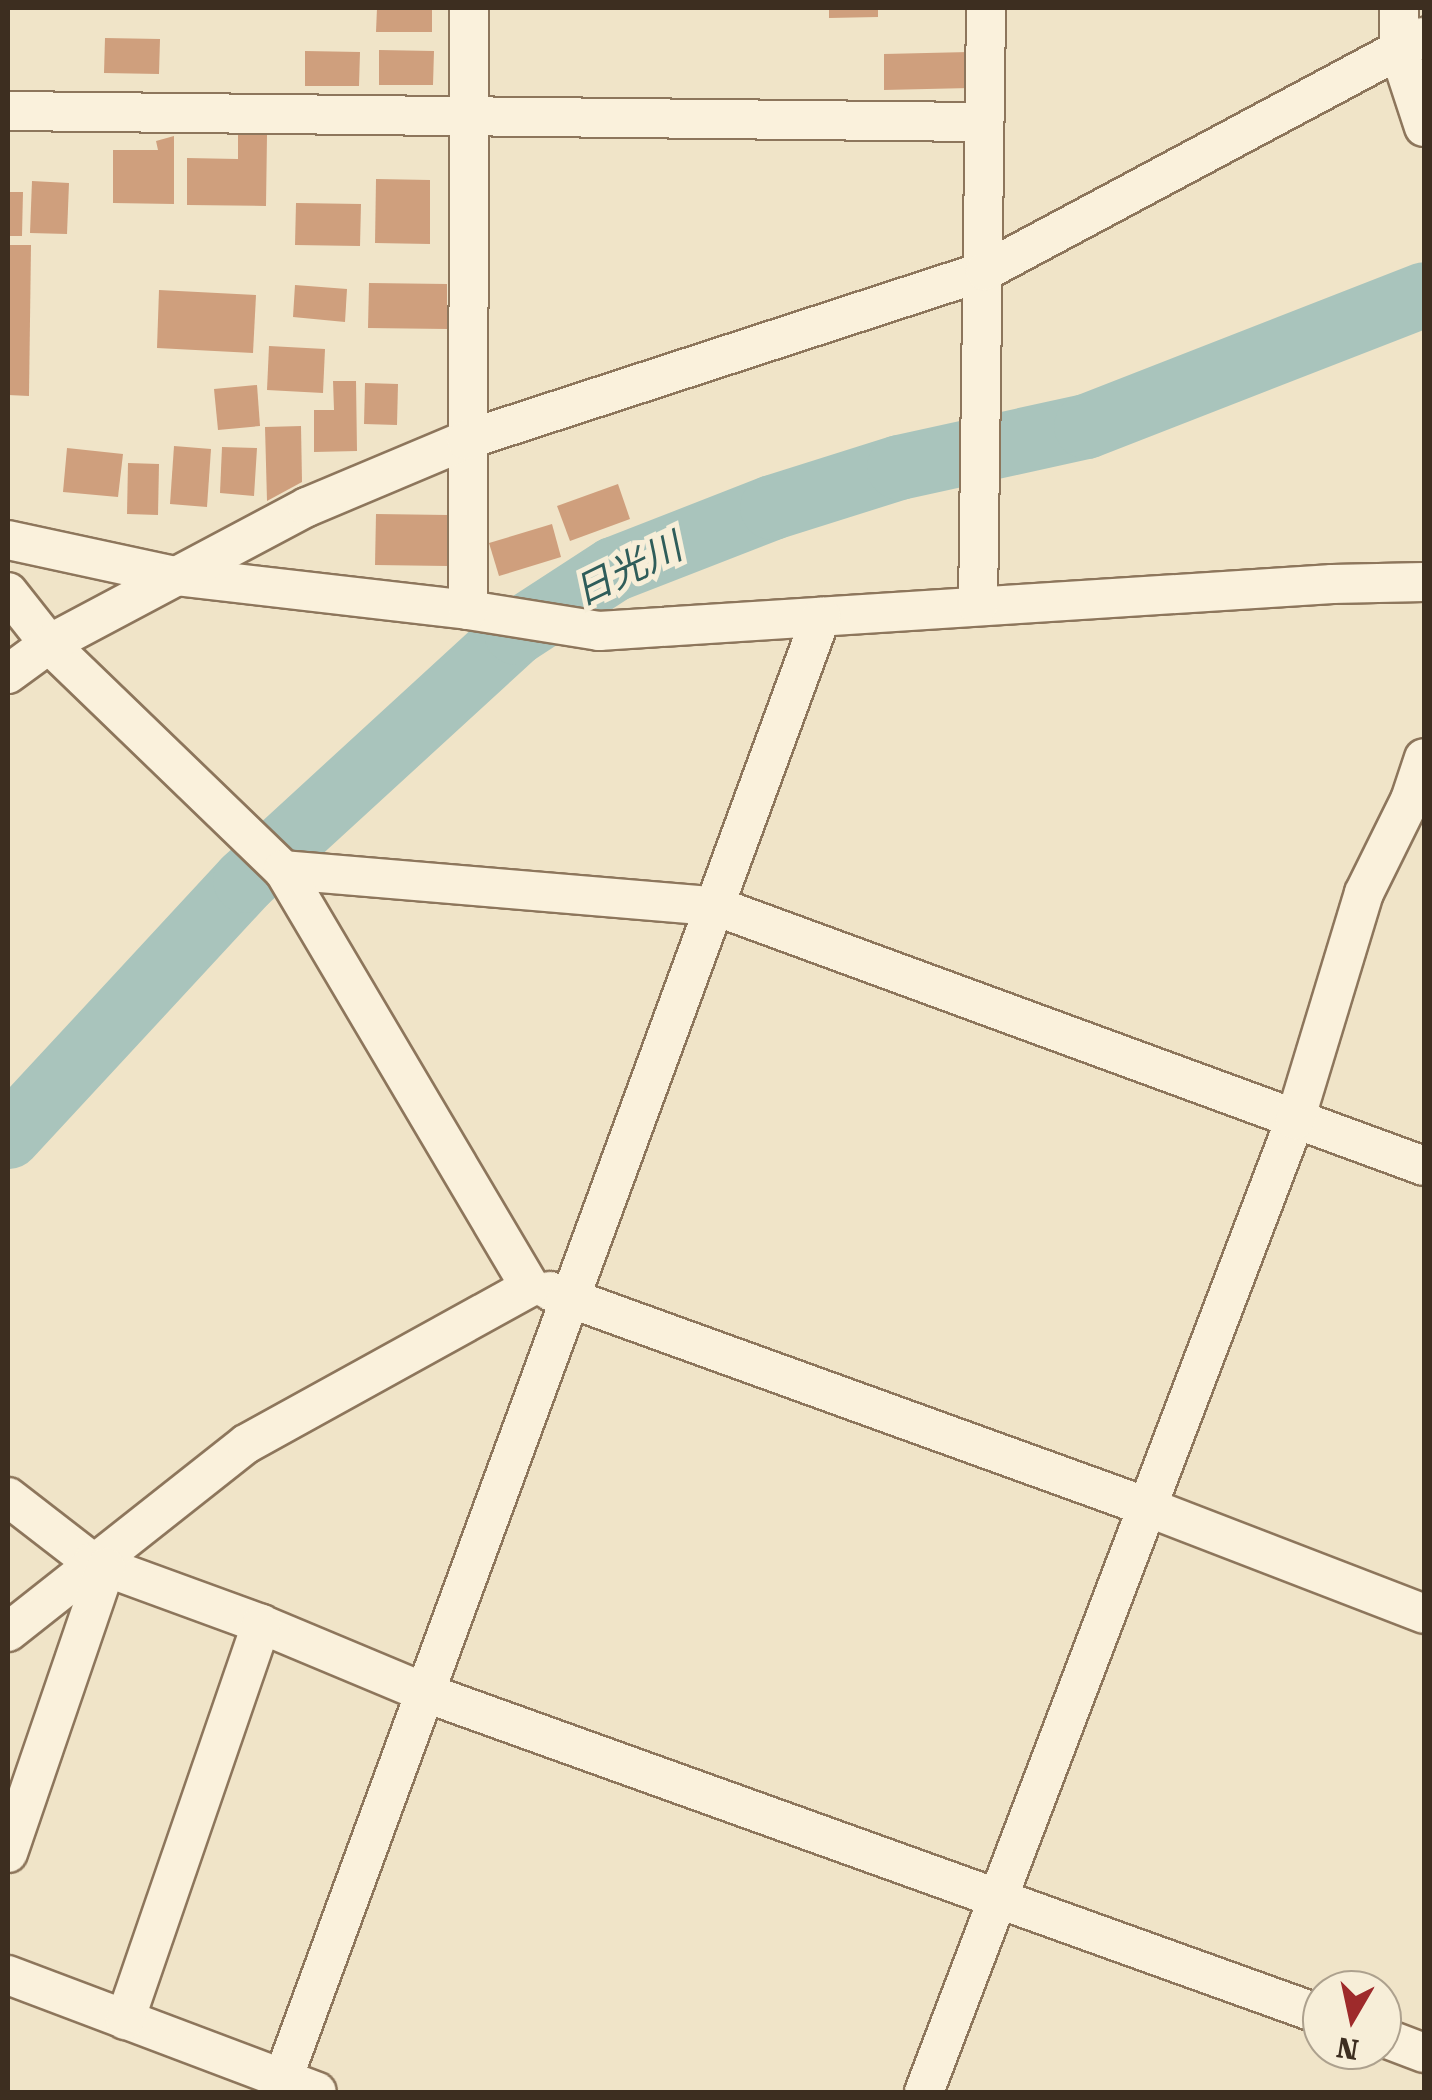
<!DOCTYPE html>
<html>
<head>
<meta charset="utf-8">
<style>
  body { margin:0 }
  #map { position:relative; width:1432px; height:2100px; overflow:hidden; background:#f0e4c8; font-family:"Roboto Serif","Noto Sans JP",serif }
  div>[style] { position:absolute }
  .river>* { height:65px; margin:-32.5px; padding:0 32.5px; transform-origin:32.5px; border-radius:32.5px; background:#a9c4bc }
  .building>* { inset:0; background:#cf9f7d }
  .roads { filter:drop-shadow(2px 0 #8d765c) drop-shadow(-2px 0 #8d765c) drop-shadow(0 2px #8d765c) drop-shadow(0 -2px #8d765c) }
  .minor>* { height:38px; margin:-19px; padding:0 19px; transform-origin:19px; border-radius:19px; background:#faf1dc }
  span { translate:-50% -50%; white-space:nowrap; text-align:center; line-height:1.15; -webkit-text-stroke:10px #f7eed8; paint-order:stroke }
  .water-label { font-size:38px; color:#2f5d5a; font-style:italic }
  .frame { position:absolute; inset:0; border:10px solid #3d2e20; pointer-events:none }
  .north { position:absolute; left:1302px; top:1970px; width:100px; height:100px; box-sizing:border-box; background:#f7eed8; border:2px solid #ada18e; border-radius:50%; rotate:189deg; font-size:28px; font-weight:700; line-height:40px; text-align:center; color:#3d2e20 }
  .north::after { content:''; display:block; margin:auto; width:35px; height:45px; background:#9e2a2b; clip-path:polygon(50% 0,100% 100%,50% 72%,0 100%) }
</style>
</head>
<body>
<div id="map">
  <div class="river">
    <div style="left:8px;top:1136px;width:349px;rotate:-47.2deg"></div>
    <div style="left:245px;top:880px;width:367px;rotate:-42.5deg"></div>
    <div style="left:516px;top:632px;width:116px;rotate:-33deg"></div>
    <div style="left:613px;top:569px;width:171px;rotate:-21.3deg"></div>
    <div style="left:772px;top:507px;width:133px;rotate:-17.5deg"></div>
    <div style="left:899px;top:467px;width:191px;rotate:-12.4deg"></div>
    <div style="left:1086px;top:426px;width:363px;rotate:-21.3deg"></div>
  </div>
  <div class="building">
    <div style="clip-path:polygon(377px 8px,432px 8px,432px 32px,376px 32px)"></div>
    <div style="clip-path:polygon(829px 8px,878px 8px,878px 17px,829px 18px)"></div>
    <div style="clip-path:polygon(105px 38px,160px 39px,159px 74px,104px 73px)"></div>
    <div style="clip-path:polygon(379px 50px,434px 51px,433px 85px,379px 85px)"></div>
    <div style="clip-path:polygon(305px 51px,360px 52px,359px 86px,305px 86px)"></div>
    <div style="clip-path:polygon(969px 52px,970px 88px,884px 90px,884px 54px)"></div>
    <div style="clip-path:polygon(238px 135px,267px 135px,266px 206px,187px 205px,187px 158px,238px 159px)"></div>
    <div style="clip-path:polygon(174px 136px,174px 204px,113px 203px,113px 150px,158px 150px,156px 141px)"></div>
    <div style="clip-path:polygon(376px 179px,430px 180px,430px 244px,375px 243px)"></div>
    <div style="clip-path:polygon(32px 181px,69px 183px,67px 234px,30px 233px)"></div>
    <div style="clip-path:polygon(8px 192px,23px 192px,22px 236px,8px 236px)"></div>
    <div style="clip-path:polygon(296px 203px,361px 204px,360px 246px,295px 245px)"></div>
    <div style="clip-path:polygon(8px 245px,31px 245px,29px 396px,8px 395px)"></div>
    <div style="clip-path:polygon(369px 283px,447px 284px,447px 329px,368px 328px)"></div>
    <div style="clip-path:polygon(295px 285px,347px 289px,345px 322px,293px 317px)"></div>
    <div style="clip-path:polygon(159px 290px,256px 295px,253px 353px,157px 348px)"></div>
    <div style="clip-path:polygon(269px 346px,325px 349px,323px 393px,267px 390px)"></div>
    <div style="clip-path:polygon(333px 381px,356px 381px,357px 451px,314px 452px,314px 410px,334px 410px)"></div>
    <div style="clip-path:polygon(365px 383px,398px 384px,397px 425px,364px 424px)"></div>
    <div style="clip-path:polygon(257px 385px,260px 426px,218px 430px,214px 389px)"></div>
    <div style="clip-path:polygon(301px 426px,302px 482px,267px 501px,265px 427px)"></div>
    <div style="clip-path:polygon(174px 446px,211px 449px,207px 507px,170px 504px)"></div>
    <div style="clip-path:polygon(222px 447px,257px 448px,254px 496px,220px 493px)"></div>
    <div style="clip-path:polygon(67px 448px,123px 454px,118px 497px,63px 492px)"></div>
    <div style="clip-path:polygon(128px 463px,159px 464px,158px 515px,127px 514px)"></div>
    <div style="clip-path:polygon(618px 484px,630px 519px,570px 541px,557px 506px)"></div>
    <div style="clip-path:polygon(376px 514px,448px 515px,447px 566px,375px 565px)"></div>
    <div style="clip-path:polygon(552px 524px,561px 557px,499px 576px,489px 543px)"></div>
  </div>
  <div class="roads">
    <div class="minor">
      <div style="left:1399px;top:8px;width:43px;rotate:90deg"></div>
      <div style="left:1399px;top:51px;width:80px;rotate:71.8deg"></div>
      <div style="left:8px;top:111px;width:976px;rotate:0.65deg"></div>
      <div style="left:8px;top:540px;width:171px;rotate:12.2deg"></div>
      <div style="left:175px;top:576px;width:295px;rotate:6.6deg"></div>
      <div style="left:468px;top:610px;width:133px;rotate:9.1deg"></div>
      <div style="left:599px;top:631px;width:735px;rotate:-3.67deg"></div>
      <div style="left:1332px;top:584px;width:92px;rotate:-1.2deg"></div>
      <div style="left:8px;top:592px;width:66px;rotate:51.7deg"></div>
      <div style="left:49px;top:644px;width:325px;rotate:44deg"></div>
      <div style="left:283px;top:870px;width:433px;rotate:4.8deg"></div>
      <div style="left:715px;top:906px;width:755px;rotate:20.14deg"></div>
      <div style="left:978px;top:606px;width:598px;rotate:-89.23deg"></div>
      <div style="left:468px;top:610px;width:602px;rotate:-89.9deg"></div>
      <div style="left:8px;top:674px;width:51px;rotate:-36.2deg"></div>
      <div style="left:49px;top:644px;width:292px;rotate:-28deg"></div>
      <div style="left:307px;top:507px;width:173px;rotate:-22.8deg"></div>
      <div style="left:466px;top:440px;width:546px;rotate:-18.04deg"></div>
      <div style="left:985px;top:271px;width:497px;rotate:-28.1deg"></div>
      <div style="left:550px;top:1291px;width:638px;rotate:19.88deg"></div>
      <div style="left:1150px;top:1508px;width:294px;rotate:21.1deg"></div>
      <div style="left:8px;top:1497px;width:106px;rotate:37.7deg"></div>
      <div style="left:92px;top:1562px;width:180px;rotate:20.1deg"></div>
      <div style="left:261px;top:1624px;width:179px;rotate:22.7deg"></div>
      <div style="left:426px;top:1693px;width:952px;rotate:19.77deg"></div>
      <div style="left:8px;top:1632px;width:303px;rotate:-38.3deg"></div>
      <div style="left:246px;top:1444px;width:325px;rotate:-28.9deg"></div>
      <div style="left:530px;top:1287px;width:485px;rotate:-120.6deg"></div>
      <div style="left:8px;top:1853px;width:302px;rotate:-71.1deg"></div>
      <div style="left:8px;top:1975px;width:330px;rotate:20.7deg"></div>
      <div style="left:125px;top:2020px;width:419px;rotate:-71deg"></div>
      <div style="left:1382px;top:2037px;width:45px;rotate:20.9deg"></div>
      <div style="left:278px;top:2092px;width:1572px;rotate:-69.79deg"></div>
      <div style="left:924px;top:2092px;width:1040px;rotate:-69.11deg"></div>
      <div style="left:1295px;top:1120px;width:237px;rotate:-73.1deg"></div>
      <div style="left:1364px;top:893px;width:104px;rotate:-63.7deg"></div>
      <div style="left:1410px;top:800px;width:44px;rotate:-71.6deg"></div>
    </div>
  </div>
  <div class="water-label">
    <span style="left:628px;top:570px;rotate:-26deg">日光川</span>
  </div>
  <div class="frame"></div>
  <div class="north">N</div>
</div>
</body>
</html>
